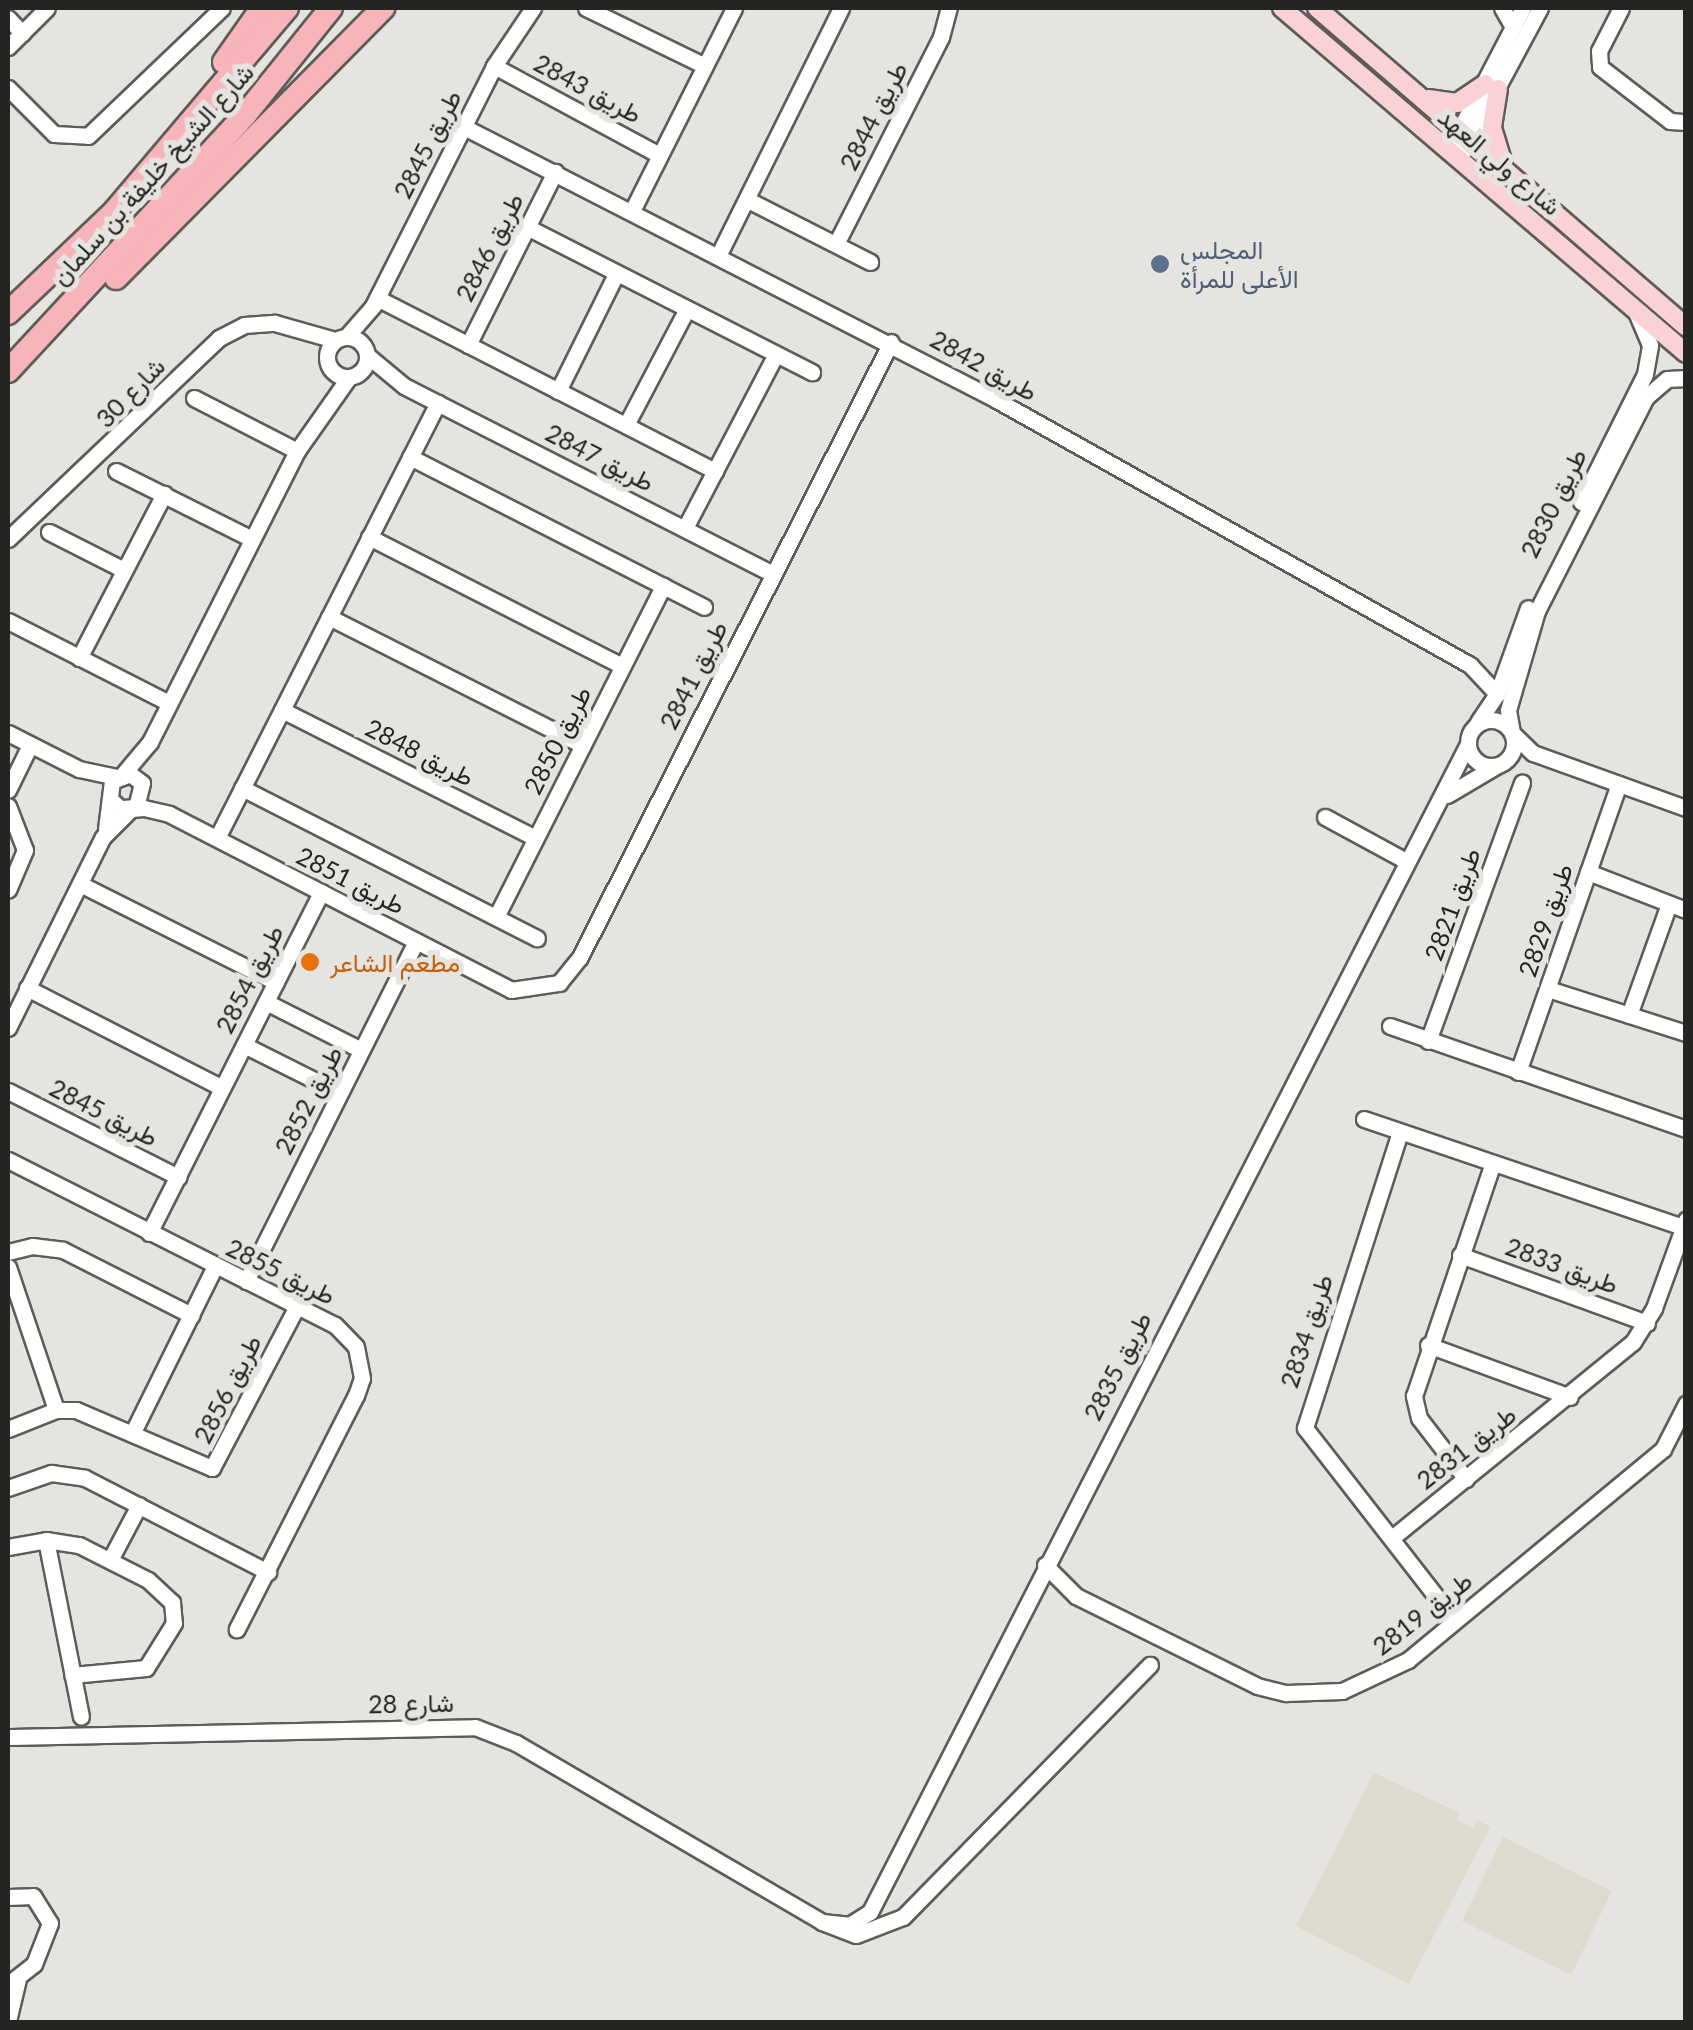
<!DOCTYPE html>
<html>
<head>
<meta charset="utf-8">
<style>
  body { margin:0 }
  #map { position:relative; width:1693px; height:2030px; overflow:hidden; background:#e5e4e1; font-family:Lato,Vazirmatn,sans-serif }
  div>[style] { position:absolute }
  .built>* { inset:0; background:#dddacf }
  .roads { filter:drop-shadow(2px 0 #5d5c59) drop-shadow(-2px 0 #5d5c59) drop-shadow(0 2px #5d5c59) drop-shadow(0 -2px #5d5c59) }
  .minor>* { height:15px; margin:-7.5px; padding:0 7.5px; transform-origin:7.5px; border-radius:7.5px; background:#fff }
  .minor>.ring { margin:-7.5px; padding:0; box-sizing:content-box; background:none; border:15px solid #fff; border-radius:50% }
  .major>* { height:18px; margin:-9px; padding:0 9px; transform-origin:9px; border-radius:9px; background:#fad2d6 }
  .highway>* { height:22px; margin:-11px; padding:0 11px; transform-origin:11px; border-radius:11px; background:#f7b4ba }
  .dots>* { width:28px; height:28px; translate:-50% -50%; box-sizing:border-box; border:5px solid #e5e4e1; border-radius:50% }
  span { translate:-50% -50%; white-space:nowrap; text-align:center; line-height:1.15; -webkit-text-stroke:10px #e5e4e1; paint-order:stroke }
  .street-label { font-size:25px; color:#252524 }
  .service-label { font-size:25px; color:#4e5e75 }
  .left { translate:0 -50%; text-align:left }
  .food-label { font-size:25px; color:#c56008 }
  .frame { position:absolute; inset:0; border:10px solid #252524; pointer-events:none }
</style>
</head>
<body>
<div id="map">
  <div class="built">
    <div style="clip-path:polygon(1374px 1773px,1460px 1813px,1457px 1819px,1473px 1828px,1477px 1820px,1490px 1827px,1409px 1984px,1296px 1926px)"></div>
    <div style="clip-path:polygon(1503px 1837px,1612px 1891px,1571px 1975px,1462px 1921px)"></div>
  </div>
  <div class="roads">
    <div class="minor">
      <div style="left:586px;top:8px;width:132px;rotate:26deg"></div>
      <div style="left:1502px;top:8px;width:22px;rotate:60deg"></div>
      <div style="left:1621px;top:8px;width:48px;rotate:117.1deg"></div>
      <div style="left:1599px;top:51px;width:16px;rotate:86deg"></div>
      <div style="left:1600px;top:67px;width:88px;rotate:37.6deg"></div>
      <div style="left:1670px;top:121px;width:16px;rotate:4deg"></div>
      <div style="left:8px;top:18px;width:21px;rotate:47deg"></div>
      <div style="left:8px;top:47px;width:55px;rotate:-45deg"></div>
      <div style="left:494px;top:66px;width:187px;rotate:28.3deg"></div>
      <div style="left:8px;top:88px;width:65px;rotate:45deg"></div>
      <div style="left:54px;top:134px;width:34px;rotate:3deg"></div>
      <div style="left:88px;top:136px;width:185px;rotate:-43.7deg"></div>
      <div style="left:464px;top:127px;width:594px;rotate:27.13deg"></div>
      <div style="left:993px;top:398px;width:547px;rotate:29.24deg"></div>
      <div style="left:1470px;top:665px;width:40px;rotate:47deg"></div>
      <div style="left:1449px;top:150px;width:160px;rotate:-62.5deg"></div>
      <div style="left:1459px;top:159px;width:171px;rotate:-61.8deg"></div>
      <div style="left:748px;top:200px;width:137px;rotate:26.9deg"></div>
      <div style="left:632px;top:211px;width:227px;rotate:-63.3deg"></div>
      <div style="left:527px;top:227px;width:320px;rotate:27deg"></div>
      <div style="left:836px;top:244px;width:232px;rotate:-63.1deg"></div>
      <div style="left:941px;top:37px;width:30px;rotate:-75deg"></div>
      <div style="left:719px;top:254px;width:275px;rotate:-63.6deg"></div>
      <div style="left:377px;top:298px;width:380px;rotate:27.1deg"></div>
      <div style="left:347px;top:336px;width:40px;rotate:-49deg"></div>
      <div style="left:373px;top:306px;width:269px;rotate:-63.2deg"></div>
      <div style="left:494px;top:66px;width:70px;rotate:-56.1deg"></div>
      <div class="ring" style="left:327px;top:337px;width:25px;height:25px"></div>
      <div style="left:468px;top:345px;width:194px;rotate:-63.3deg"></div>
      <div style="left:368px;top:356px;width:47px;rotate:39.8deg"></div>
      <div style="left:404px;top:386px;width:414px;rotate:27deg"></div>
      <div style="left:1686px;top:378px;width:19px;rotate:177deg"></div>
      <div style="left:1667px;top:379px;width:28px;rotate:139deg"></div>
      <div style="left:1646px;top:397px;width:240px;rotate:117deg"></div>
      <div style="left:1537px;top:611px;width:103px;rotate:106.3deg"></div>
      <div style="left:1508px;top:710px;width:23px;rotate:80deg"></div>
      <div style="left:1512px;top:733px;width:29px;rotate:44deg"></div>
      <div style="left:1533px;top:753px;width:163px;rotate:19.8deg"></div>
      <div style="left:558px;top:391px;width:131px;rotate:-63.6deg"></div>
      <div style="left:194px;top:398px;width:116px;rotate:27.2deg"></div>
      <div style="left:626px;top:425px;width:131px;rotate:-62.3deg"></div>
      <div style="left:410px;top:457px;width:330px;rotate:27deg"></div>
      <div style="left:116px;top:471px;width:152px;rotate:26.6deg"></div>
      <div style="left:1581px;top:502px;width:143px;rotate:-63.4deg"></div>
      <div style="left:1645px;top:374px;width:29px;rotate:-80deg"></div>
      <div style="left:1650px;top:345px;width:34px;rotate:-113deg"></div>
      <div style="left:685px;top:528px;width:196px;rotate:-62.4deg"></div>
      <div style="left:49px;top:532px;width:84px;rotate:26.9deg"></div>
      <div style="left:369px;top:537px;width:284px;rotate:27deg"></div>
      <div style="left:8px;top:539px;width:291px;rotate:-43.6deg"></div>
      <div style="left:219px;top:338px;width:28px;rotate:-27deg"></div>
      <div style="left:244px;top:325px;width:31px;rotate:-4deg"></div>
      <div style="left:275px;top:323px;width:62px;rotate:15.8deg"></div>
      <div style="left:329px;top:617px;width:284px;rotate:26.8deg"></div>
      <div style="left:8px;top:621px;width:181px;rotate:27deg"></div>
      <div style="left:79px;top:658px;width:185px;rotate:-62.6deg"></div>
      <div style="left:282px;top:710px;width:284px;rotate:26.8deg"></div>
      <div class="ring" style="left:1468px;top:720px;width:31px;height:31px"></div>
      <div style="left:1478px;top:722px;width:34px;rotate:-56deg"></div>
      <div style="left:1497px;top:694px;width:91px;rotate:-70.2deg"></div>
      <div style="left:8px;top:733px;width:80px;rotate:26.9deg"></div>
      <div style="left:79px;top:769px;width:39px;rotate:12deg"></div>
      <div style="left:123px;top:774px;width:42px;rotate:-49.8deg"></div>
      <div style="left:150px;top:742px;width:326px;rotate:-63.2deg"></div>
      <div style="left:297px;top:451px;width:90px;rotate:-54.9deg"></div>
      <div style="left:242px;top:788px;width:331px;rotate:27deg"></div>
      <div style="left:8px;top:790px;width:50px;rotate:-63.9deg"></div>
      <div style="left:1447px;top:795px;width:57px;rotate:-30.6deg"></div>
      <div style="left:8px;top:806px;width:47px;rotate:68.9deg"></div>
      <div style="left:25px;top:850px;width:43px;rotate:113deg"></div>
      <div style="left:1325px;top:817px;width:92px;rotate:28.5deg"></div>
      <div style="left:106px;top:829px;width:48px;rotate:-82.9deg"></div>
      <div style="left:112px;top:781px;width:19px;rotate:-21deg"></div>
      <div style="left:130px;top:774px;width:15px;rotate:37deg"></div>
      <div style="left:142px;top:783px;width:25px;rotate:104deg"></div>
      <div style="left:136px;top:807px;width:16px;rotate:176deg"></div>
      <div style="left:120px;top:808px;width:12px;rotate:-138deg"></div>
      <div style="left:217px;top:838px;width:488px;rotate:-63.1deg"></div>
      <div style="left:1588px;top:872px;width:105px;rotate:21.2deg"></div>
      <div style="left:80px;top:884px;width:219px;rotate:26.6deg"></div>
      <div style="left:496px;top:917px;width:371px;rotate:-63.2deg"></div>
      <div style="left:27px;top:988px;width:219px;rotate:27.1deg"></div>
      <div style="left:1548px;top:989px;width:145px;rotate:17.7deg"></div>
      <div style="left:266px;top:1002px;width:106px;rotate:26.8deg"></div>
      <div style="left:1629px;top:1015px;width:118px;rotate:-70.2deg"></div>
      <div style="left:1390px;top:1026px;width:313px;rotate:19.2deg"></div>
      <div style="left:8px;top:1028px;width:213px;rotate:-63.6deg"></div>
      <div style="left:103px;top:837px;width:40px;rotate:-45deg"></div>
      <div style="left:131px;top:809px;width:13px;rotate:-4deg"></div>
      <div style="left:144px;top:808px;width:26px;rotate:13deg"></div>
      <div style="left:169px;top:814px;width:385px;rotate:27.2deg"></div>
      <div style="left:511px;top:990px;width:49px;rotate:-8.3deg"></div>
      <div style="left:559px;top:983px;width:33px;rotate:-51deg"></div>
      <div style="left:580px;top:957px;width:689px;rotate:-63.17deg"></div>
      <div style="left:1428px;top:1041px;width:275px;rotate:-70deg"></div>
      <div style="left:244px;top:1045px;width:107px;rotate:26.6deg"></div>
      <div style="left:1518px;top:1072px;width:305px;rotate:-70.7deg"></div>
      <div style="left:8px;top:1091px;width:191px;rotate:26.8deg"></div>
      <div style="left:1364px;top:1119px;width:337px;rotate:18.7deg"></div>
      <div style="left:1400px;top:1132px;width:311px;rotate:107.8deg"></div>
      <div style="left:1305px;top:1428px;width:244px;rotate:52.1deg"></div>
      <div style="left:8px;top:1160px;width:366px;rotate:26.8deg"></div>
      <div style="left:335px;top:1325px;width:30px;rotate:46deg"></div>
      <div style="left:356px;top:1347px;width:32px;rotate:79deg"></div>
      <div style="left:362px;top:1378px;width:18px;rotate:109deg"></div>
      <div style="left:356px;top:1395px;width:263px;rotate:117deg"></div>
      <div style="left:149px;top:1233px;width:382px;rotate:-63.2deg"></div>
      <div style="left:8px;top:1252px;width:25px;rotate:-14deg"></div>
      <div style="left:32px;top:1246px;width:31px;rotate:7deg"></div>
      <div style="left:63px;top:1250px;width:144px;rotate:26.9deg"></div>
      <div style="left:1460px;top:1255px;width:199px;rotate:20deg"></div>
      <div style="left:8px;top:1267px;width:151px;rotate:71.4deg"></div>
      <div style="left:246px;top:1281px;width:380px;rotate:-63.4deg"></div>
      <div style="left:1428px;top:1345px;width:151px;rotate:20.1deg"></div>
      <div style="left:8px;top:1429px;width:52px;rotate:-21.6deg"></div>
      <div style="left:56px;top:1410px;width:20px"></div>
      <div style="left:76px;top:1410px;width:148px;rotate:23.1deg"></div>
      <div style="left:212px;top:1468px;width:183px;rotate:-62.3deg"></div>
      <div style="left:133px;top:1432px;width:185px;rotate:-63.7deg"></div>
      <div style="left:1466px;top:1479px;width:77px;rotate:-127.6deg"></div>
      <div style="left:1419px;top:1418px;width:23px;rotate:-103deg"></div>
      <div style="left:1414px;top:1396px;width:244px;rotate:-71.3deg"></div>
      <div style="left:8px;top:1488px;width:46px;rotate:-19.2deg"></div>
      <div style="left:51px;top:1473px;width:34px;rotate:8deg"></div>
      <div style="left:85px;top:1478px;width:206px;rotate:27.2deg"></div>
      <div style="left:1393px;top:1537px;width:309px;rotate:-39.1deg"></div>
      <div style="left:1633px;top:1342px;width:40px;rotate:-58deg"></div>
      <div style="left:1654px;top:1308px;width:94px;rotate:-70deg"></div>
      <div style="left:46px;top:1540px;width:180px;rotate:78.8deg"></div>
      <div style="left:8px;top:1547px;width:39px;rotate:-10deg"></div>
      <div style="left:46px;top:1540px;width:33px;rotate:9deg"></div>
      <div style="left:79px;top:1545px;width:77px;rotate:26.9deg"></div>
      <div style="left:148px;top:1580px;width:33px;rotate:43deg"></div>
      <div style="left:172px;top:1602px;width:21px;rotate:85deg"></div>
      <div style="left:174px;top:1623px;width:53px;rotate:121.9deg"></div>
      <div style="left:146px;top:1668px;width:74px;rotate:174.6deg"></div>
      <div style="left:110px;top:1560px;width:62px;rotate:-62.2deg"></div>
      <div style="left:1045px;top:1565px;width:44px;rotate:45deg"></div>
      <div style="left:1076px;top:1596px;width:202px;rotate:26.4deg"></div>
      <div style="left:1257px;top:1686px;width:30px;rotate:14deg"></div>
      <div style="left:1286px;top:1693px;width:56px;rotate:-2deg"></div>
      <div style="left:1342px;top:1691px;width:73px;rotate:-25.2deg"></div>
      <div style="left:1408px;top:1660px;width:331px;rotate:-39.6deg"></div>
      <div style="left:1663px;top:1449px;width:51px;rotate:-62.9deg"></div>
      <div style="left:10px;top:1737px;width:465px;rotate:-1.2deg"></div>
      <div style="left:475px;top:1727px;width:44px;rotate:21.3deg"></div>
      <div style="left:516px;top:1743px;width:355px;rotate:30.3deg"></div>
      <div style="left:822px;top:1922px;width:36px;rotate:21deg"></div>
      <div style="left:856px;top:1935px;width:50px;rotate:-21deg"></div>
      <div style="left:903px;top:1917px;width:353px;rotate:-45.6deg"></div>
      <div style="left:8px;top:1897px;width:25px;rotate:-2deg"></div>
      <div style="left:33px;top:1896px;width:32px;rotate:58deg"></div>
      <div style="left:50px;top:1923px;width:44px;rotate:111.3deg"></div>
      <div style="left:34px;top:1964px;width:33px;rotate:142deg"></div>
      <div style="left:822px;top:1922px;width:27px;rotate:6deg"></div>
      <div style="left:849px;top:1925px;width:25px;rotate:-32deg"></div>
      <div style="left:870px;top:1912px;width:1310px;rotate:-62.89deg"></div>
      <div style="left:8px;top:2021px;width:43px;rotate:-76.6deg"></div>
    </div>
    <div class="major">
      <div style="left:1282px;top:8px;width:531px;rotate:40.5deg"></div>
      <div style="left:1317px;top:8px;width:487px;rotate:40.8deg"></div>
      <div style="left:1498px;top:89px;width:39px;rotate:99deg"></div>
      <div style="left:1492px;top:128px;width:37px;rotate:73deg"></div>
      <div style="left:1428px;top:99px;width:29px;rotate:8deg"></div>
      <div style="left:1457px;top:103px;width:34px;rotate:-34deg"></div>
    </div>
    <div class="highway">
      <div style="left:224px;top:62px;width:66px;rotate:-54.9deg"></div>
      <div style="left:116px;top:278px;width:380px;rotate:-45.3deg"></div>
      <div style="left:8px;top:313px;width:145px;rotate:-43.6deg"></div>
      <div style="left:113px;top:213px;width:269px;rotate:-49.7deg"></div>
      <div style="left:8px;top:371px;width:349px;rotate:-47.2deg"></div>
      <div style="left:245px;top:115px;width:137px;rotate:-51.2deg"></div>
    </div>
  </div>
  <div class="dots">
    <div style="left:1160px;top:264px;background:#5c6f8a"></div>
    <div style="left:310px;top:962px;background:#e8710a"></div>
  </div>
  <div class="street-label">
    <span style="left:588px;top:88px;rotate:28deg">طريق 2843</span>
    <span style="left:873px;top:116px;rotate:-63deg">طريق 2844</span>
    <span style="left:427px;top:144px;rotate:-63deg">طريق 2845</span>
    <span style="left:1500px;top:161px;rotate:40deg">شارع ولي العهد</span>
    <span style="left:152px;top:174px;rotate:-48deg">شارع الشيخ خليفة بن سلمان</span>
    <span style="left:489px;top:247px;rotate:-63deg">طريق 2846</span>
    <span style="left:984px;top:365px;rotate:29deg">طريق 2842</span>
    <span style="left:130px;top:392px;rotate:-46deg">شارع 30</span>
    <span style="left:600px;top:457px;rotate:27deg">طريق 2847</span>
    <span style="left:1553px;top:503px;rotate:-64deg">طريق 2830</span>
    <span style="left:693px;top:675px;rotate:-63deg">طريق 2841</span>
    <span style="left:557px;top:740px;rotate:-63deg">طريق 2850</span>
    <span style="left:420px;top:752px;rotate:27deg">طريق 2848</span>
    <span style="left:351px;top:880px;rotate:27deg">طريق 2851</span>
    <span style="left:1452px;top:904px;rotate:-70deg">طريق 2821</span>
    <span style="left:1545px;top:920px;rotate:-71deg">طريق 2829</span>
    <span style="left:249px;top:979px;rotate:-63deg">طريق 2854</span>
    <span style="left:308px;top:1100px;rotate:-63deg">طريق 2852</span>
    <span style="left:104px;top:1112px;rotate:27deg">طريق 2845</span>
    <span style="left:1562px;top:1265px;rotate:20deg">طريق 2833</span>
    <span style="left:281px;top:1271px;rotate:26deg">طريق 2855</span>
    <span style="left:1306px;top:1331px;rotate:-72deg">طريق 2834</span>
    <span style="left:1117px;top:1366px;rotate:-63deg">طريق 2835</span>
    <span style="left:227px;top:1389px;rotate:-63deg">طريق 2856</span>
    <span style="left:1466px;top:1447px;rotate:-38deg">طريق 2831</span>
    <span style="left:1422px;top:1613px;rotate:-38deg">طريق 2819</span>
    <span style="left:411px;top:1703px;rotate:-1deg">شارع 28</span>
  </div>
  <div class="service-label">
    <span class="left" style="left:1180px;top:264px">المجلس<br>الأعلى للمرأة</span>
  </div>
  <div class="food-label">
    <span class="left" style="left:330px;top:962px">مطعم الشاعر</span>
  </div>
  <div class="frame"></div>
</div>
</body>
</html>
